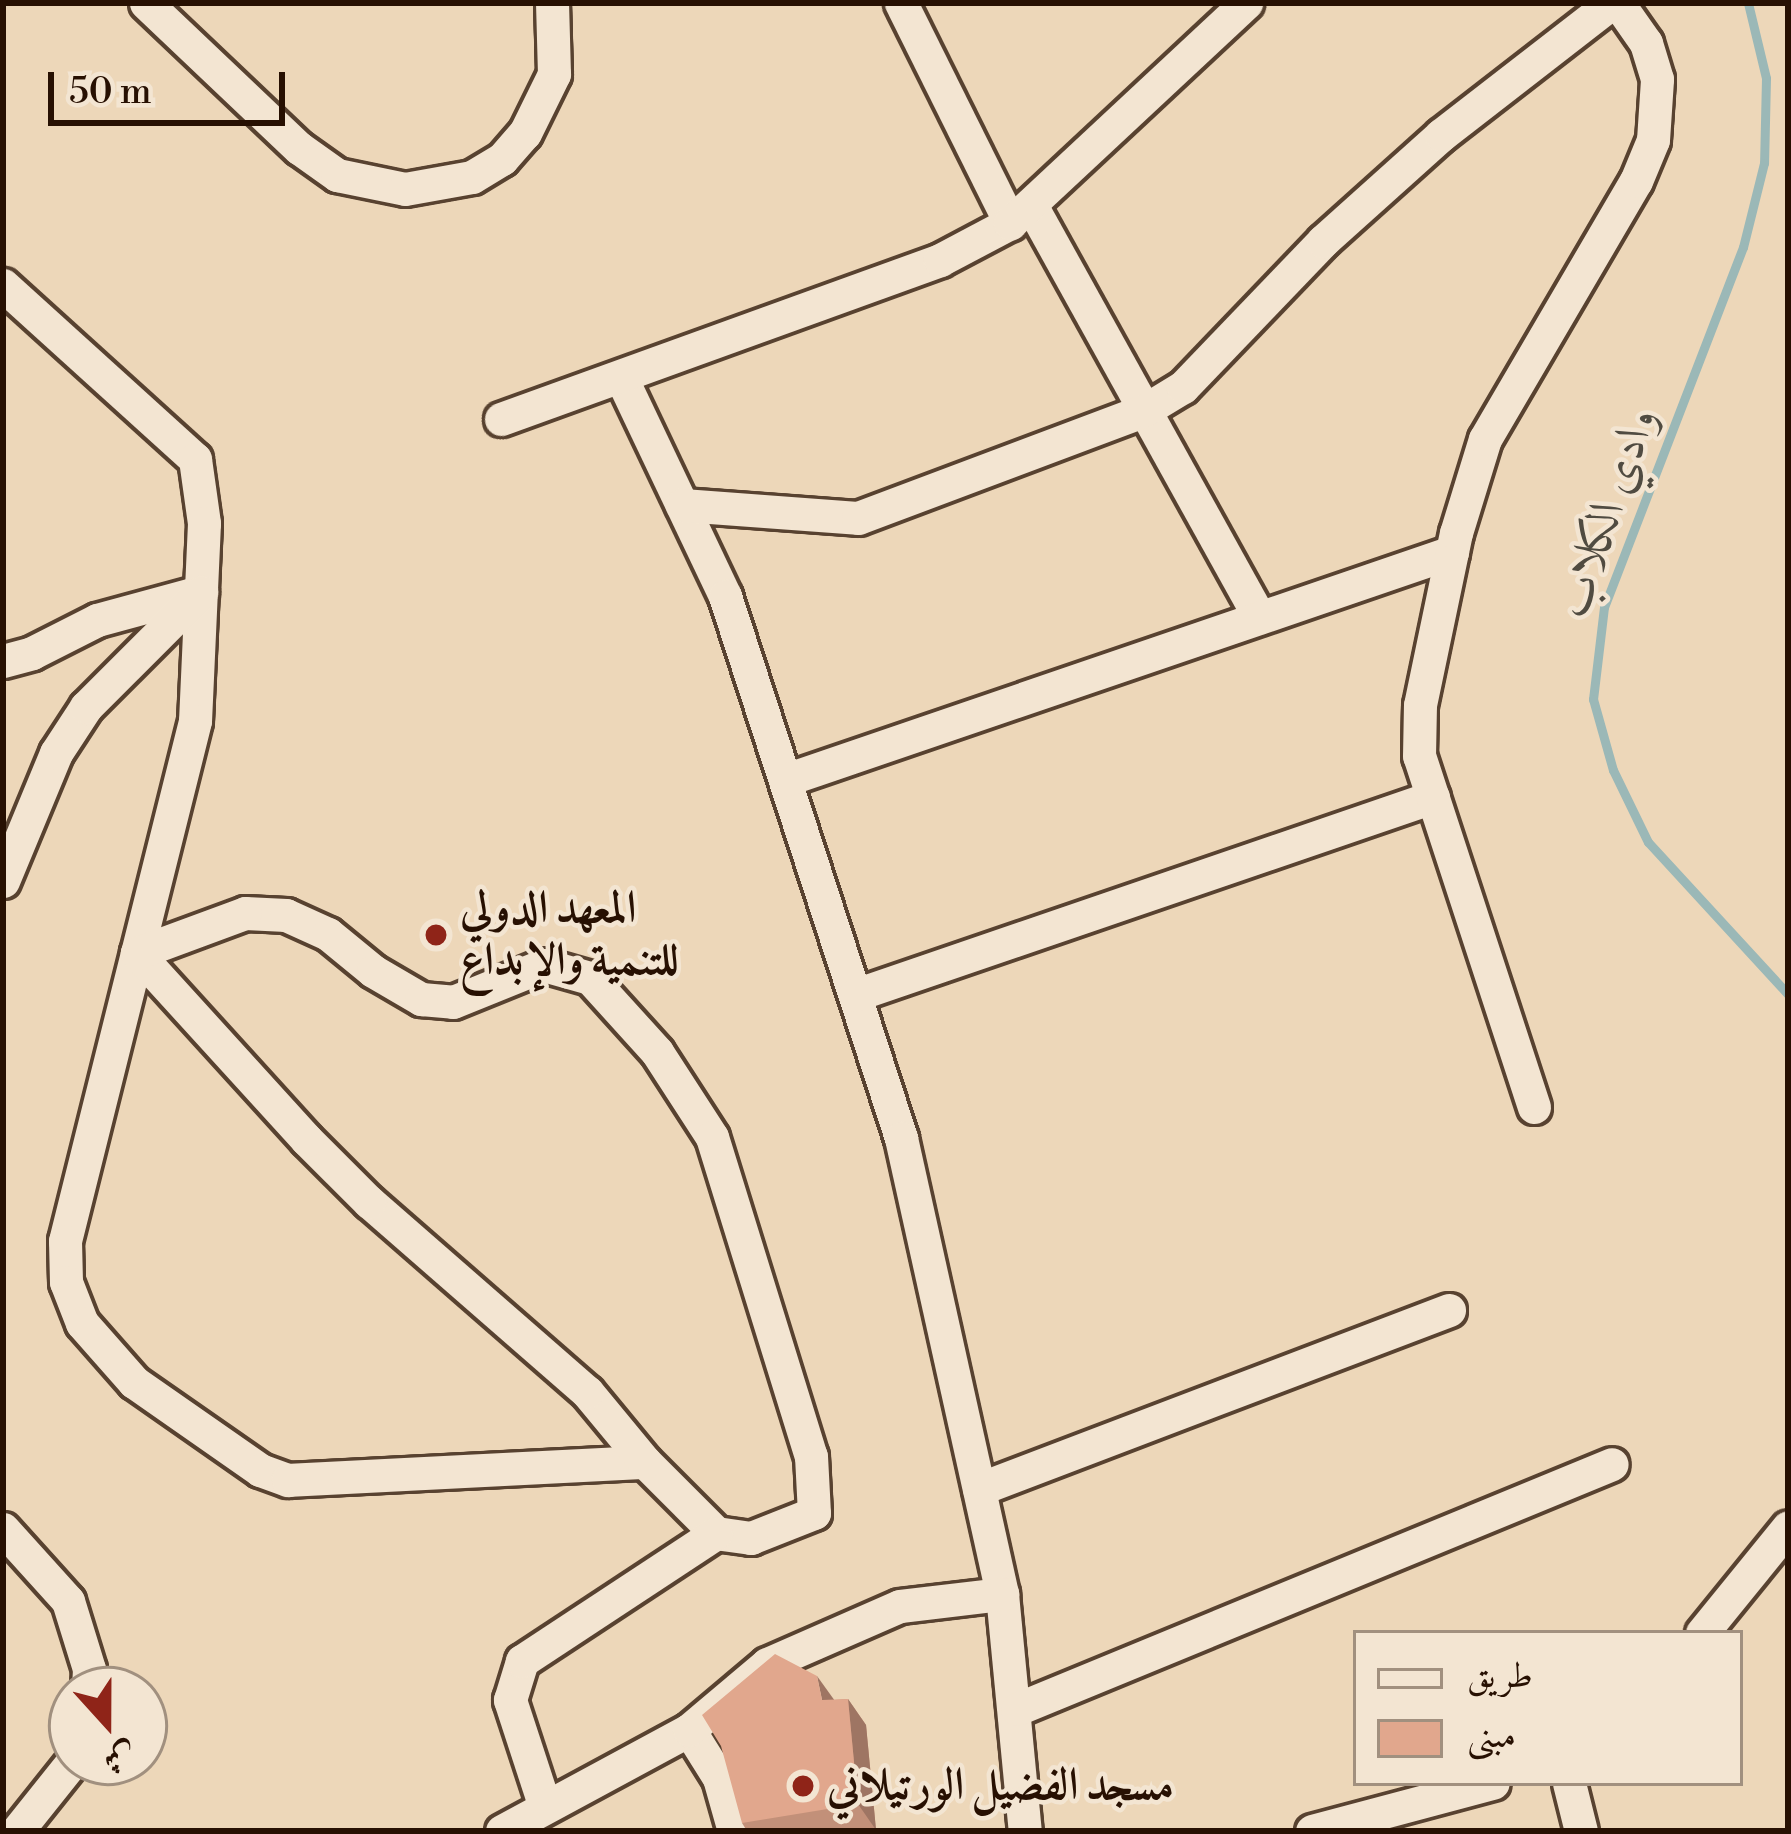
<!DOCTYPE html>
<html>
<head>
<meta charset="utf-8">
<style>
  body { margin:0 }
  #map { position:relative; width:1791px; height:1834px; overflow:hidden; background:#edd7b9; font-family:"Libre Bodoni",Amiri,serif }
  div>[style] { position:absolute }
  .stream>* { height:9px; margin:-4.5px; padding:0 4.5px; transform-origin:4.5px; border-radius:4.5px; background:#9bb8b7 }
  .roads { filter:drop-shadow(3px 0 #584230) drop-shadow(-3px 0 #584230) drop-shadow(0 3px #584230) drop-shadow(0 -3px #584230) }
  .minor>* { height:33px; margin:-16.5px; padding:0 16.5px; transform-origin:16.5px; border-radius:16.5px; background:#f3e5d2 }
  .wall>* { inset:0; background:#c29079 }
  .shaded-wall>* { inset:0; background:#9e7563 }
  .building>* { inset:0; background:#e1a78d }
  .dots>* { width:33px; height:33px; translate:-50% -50%; box-sizing:border-box; border:6px solid #f3e5d2; border-radius:50% }
  span { translate:-50% -50%; white-space:nowrap; text-align:center; line-height:1.15; -webkit-text-stroke:9px #f3e5d2; paint-order:stroke }
  .poi-label { font-size:45px; color:#271002; font-weight:700 }
  .left { translate:0 -50%; text-align:left }
  .water-label { font-size:48px; color:#504b41; font-style:italic }
  .frame { position:absolute; inset:0; border:6px solid #271002; pointer-events:none }
  .legend { position:absolute; left:1353px; top:1630px; width:390px; height:156px; box-sizing:border-box; background:#f3e5d2; border:3px solid #a1907f; margin:0; padding:15px 21px; list-style:none; font-size:36px; color:#271002 }
  .legend li { display:flex; align-items:center; gap:24px; height:60px }
  .legend b { width:60px; border:3px solid #a1907f }
  .north { position:absolute; left:48px; top:1666px; width:120px; height:120px; box-sizing:border-box; background:#f3e5d2; border:3px solid #a1907f; border-radius:50%; rotate:159deg; font-size:33px; font-weight:700; line-height:48px; text-align:center; color:#271002 }
  .north::after { content:''; display:block; margin:auto; width:42px; height:54px; background:#8f2418; clip-path:polygon(50% 0,100% 100%,50% 72%,0 100%) }
  .scale { position:absolute; left:48px; top:72px; width:237px; height:54px; box-sizing:border-box; border:6px solid #271002; border-top:0; padding-left:15px; font-size:36px; line-height:42px; white-space:nowrap; color:#271002; -webkit-text-stroke:9px #f3e5d2; paint-order:stroke }
</style>
</head>
<body>
<div id="map">
  <div class="stream">
    <div style="left:1748px;top:3px;width:77px;rotate:76.5deg"></div>
    <div style="left:1766px;top:78px;width:85px;rotate:91.3deg"></div>
    <div style="left:1764px;top:163px;width:87px;rotate:104deg"></div>
    <div style="left:1743px;top:247px;width:386px;rotate:111.1deg"></div>
    <div style="left:1604px;top:607px;width:93px;rotate:96.8deg"></div>
    <div style="left:1593px;top:699px;width:74px;rotate:74.3deg"></div>
    <div style="left:1613px;top:770px;width:80px;rotate:64.1deg"></div>
    <div style="left:1648px;top:842px;width:207px;rotate:47.4deg"></div>
  </div>
  <div class="roads">
    <div class="minor">
      <div style="left:146px;top:3px;width:211px;rotate:43.5deg"></div>
      <div style="left:299px;top:148px;width:47px;rotate:35.4deg"></div>
      <div style="left:337px;top:175px;width:69px;rotate:11.6deg"></div>
      <div style="left:405px;top:189px;width:68px;rotate:-10.2deg"></div>
      <div style="left:472px;top:177px;width:35px;rotate:-31deg"></div>
      <div style="left:502px;top:159px;width:35px;rotate:-49deg"></div>
      <div style="left:525px;top:133px;width:66px;rotate:-63.8deg"></div>
      <div style="left:554px;top:74px;width:71px;rotate:-91.6deg"></div>
      <div style="left:901px;top:3px;width:246px;rotate:63.6deg"></div>
      <div style="left:1032px;top:207px;width:469px;rotate:61deg"></div>
      <div style="left:3px;top:285px;width:259px;rotate:42.2deg"></div>
      <div style="left:195px;top:459px;width:65px;rotate:82deg"></div>
      <div style="left:204px;top:523px;width:198px;rotate:92.6deg"></div>
      <div style="left:195px;top:721px;width:536px;rotate:104.04deg"></div>
      <div style="left:65px;top:1241px;width:41px;rotate:88.6deg"></div>
      <div style="left:66px;top:1282px;width:44px;rotate:68.7deg"></div>
      <div style="left:82px;top:1323px;width:79px;rotate:48.6deg"></div>
      <div style="left:134px;top:1382px;width:154px;rotate:34.9deg"></div>
      <div style="left:260px;top:1470px;width:30px;rotate:20deg"></div>
      <div style="left:288px;top:1480px;width:357px;rotate:-2.9deg"></div>
      <div style="left:621px;top:377px;width:242px;rotate:64.6deg"></div>
      <div style="left:725px;top:596px;width:570px;rotate:72.01deg"></div>
      <div style="left:901px;top:1138px;width:467px;rotate:77.5deg"></div>
      <div style="left:1002px;top:1594px;width:238px;rotate:84.5deg"></div>
      <div style="left:501px;top:419px;width:467px;rotate:-19.9deg"></div>
      <div style="left:940px;top:260px;width:79px;rotate:-27.9deg"></div>
      <div style="left:1010px;top:223px;width:323px;rotate:-43deg"></div>
      <div style="left:682px;top:505px;width:176px;rotate:4.2deg"></div>
      <div style="left:858px;top:518px;width:307px;rotate:-20.6deg"></div>
      <div style="left:1145px;top:410px;width:44px;rotate:-31.2deg"></div>
      <div style="left:1183px;top:387px;width:202px;rotate:-46.2deg"></div>
      <div style="left:1323px;top:241px;width:159px;rotate:-41.9deg"></div>
      <div style="left:1441px;top:135px;width:215px;rotate:-37.8deg"></div>
      <div style="left:3px;top:661px;width:30px;rotate:-15deg"></div>
      <div style="left:32px;top:653px;width:73px;rotate:-26.9deg"></div>
      <div style="left:97px;top:620px;width:99px;rotate:-15.2deg"></div>
      <div style="left:785px;top:780px;width:705px;rotate:-18.87deg"></div>
      <div style="left:3px;top:881px;width:139px;rotate:-67.5deg"></div>
      <div style="left:56px;top:753px;width:55px;rotate:-56.9deg"></div>
      <div style="left:86px;top:707px;width:163px;rotate:-45deg"></div>
      <div style="left:245px;top:913px;width:41px;rotate:2.8deg"></div>
      <div style="left:286px;top:915px;width:46px;rotate:24.3deg"></div>
      <div style="left:328px;top:934px;width:58px;rotate:39.4deg"></div>
      <div style="left:373px;top:971px;width:56px;rotate:30.3deg"></div>
      <div style="left:421px;top:999px;width:32px;rotate:5deg"></div>
      <div style="left:453px;top:1002px;width:98px;rotate:-22.1deg"></div>
      <div style="left:544px;top:965px;width:48px;rotate:15.8deg"></div>
      <div style="left:590px;top:978px;width:100px;rotate:47.8deg"></div>
      <div style="left:657px;top:1052px;width:101px;rotate:57.1deg"></div>
      <div style="left:712px;top:1137px;width:334px;rotate:72.8deg"></div>
      <div style="left:811px;top:1456px;width:57px;rotate:87deg"></div>
      <div style="left:814px;top:1513px;width:68px;rotate:158.4deg"></div>
      <div style="left:751px;top:1538px;width:35px;rotate:-172deg"></div>
      <div style="left:716px;top:1533px;width:100px;rotate:-135deg"></div>
      <div style="left:645px;top:1462px;width:91px;rotate:-129.6deg"></div>
      <div style="left:587px;top:1392px;width:289px;rotate:-138.9deg"></div>
      <div style="left:369px;top:1202px;width:88px;rotate:-135deg"></div>
      <div style="left:307px;top:1140px;width:253px;rotate:-132.3deg"></div>
      <div style="left:137px;top:953px;width:115px;rotate:-20.3deg"></div>
      <div style="left:855px;top:995px;width:611px;rotate:-18.91deg"></div>
      <div style="left:1534px;top:1107px;width:369px;rotate:-108.1deg"></div>
      <div style="left:1419px;top:756px;width:51px;rotate:-88.9deg"></div>
      <div style="left:1420px;top:705px;width:176px;rotate:-78.2deg"></div>
      <div style="left:1456px;top:533px;width:98px;rotate:-72.9deg"></div>
      <div style="left:1485px;top:439px;width:299px;rotate:-59.7deg"></div>
      <div style="left:1636px;top:181px;width:44px;rotate:-67.5deg"></div>
      <div style="left:1653px;top:140px;width:61px;rotate:-86.2deg"></div>
      <div style="left:1657px;top:79px;width:38px;rotate:-107deg"></div>
      <div style="left:1646px;top:43px;width:49px;rotate:-125deg"></div>
      <div style="left:979px;top:1489px;width:503px;rotate:-20.85deg"></div>
      <div style="left:3px;top:1529px;width:97px;rotate:47.9deg"></div>
      <div style="left:68px;top:1601px;width:71px;rotate:72.8deg"></div>
      <div style="left:89px;top:1669px;width:21px;rotate:93deg"></div>
      <div style="left:1702px;top:1633px;width:136px;rotate:-50.9deg"></div>
      <div style="left:1017px;top:1709px;width:643px;rotate:-22.38deg"></div>
      <div style="left:689px;top:1730px;width:57px;rotate:58deg"></div>
      <div style="left:719px;top:1778px;width:55px;rotate:74.2deg"></div>
      <div style="left:1569px;top:1783px;width:49px;rotate:76deg"></div>
      <div style="left:545px;top:1807px;width:113px;rotate:-108.1deg"></div>
      <div style="left:510px;top:1700px;width:41px;rotate:-72.9deg"></div>
      <div style="left:522px;top:1661px;width:232px;rotate:-33.4deg"></div>
      <div style="left:17px;top:1831px;width:88px;rotate:-51.4deg"></div>
      <div style="left:502px;top:1831px;width:213px;rotate:-28.4deg"></div>
      <div style="left:689px;top:1730px;width:102px;rotate:-40.2deg"></div>
      <div style="left:767px;top:1664px;width:145px;rotate:-23.6deg"></div>
      <div style="left:900px;top:1606px;width:103px;rotate:-6.7deg"></div>
      <div style="left:1312px;top:1831px;width:187px;rotate:-14.9deg"></div>
    </div>
  </div>
  <div class="wall">
    <div style="clip-path:polygon(848px 1699px,866px 1725px,876px 1830px,747px 1831px,742px 1823px,834px 1700px)"></div>
  </div>
  <div class="shaded-wall">
    <div style="clip-path:polygon(817px 1676px,835px 1701px,822px 1700px)"></div>
    <div style="clip-path:polygon(848px 1699px,866px 1725px,876px 1830px,858px 1804px)"></div>
  </div>
  <div class="building">
    <div style="clip-path:polygon(775px 1654px,817px 1676px,822px 1700px,848px 1699px,858px 1804px,742px 1823px,721px 1746px,702px 1715px)"></div>
  </div>
  <div class="dots">
    <div style="left:436px;top:935px;background:#8f2418"></div>
    <div style="left:803px;top:1786px;background:#8f2418"></div>
  </div>
  <div class="poi-label">
    <span class="left" style="left:460px;top:935px">المعهد الدولي<br>للتنمية والإبداع</span>
    <span class="left" style="left:827px;top:1786px">مسجد الفضيل الورتيلاني</span>
  </div>
  <div class="water-label">
    <span style="left:1608px;top:512px;rotate:-71deg">وادي الكلاب</span>
  </div>
  <div class="frame"></div>
  <ul class="legend">
  <li><b style="height:15px;background:#f3e5d2"></b>طريق</li>
  <li><b style="height:33px;background:#e1a78d"></b>مبنى</li>
  </ul>
  <div class="north">ش</div>
  <div class="scale">50 m</div>
</div>
</body>
</html>
